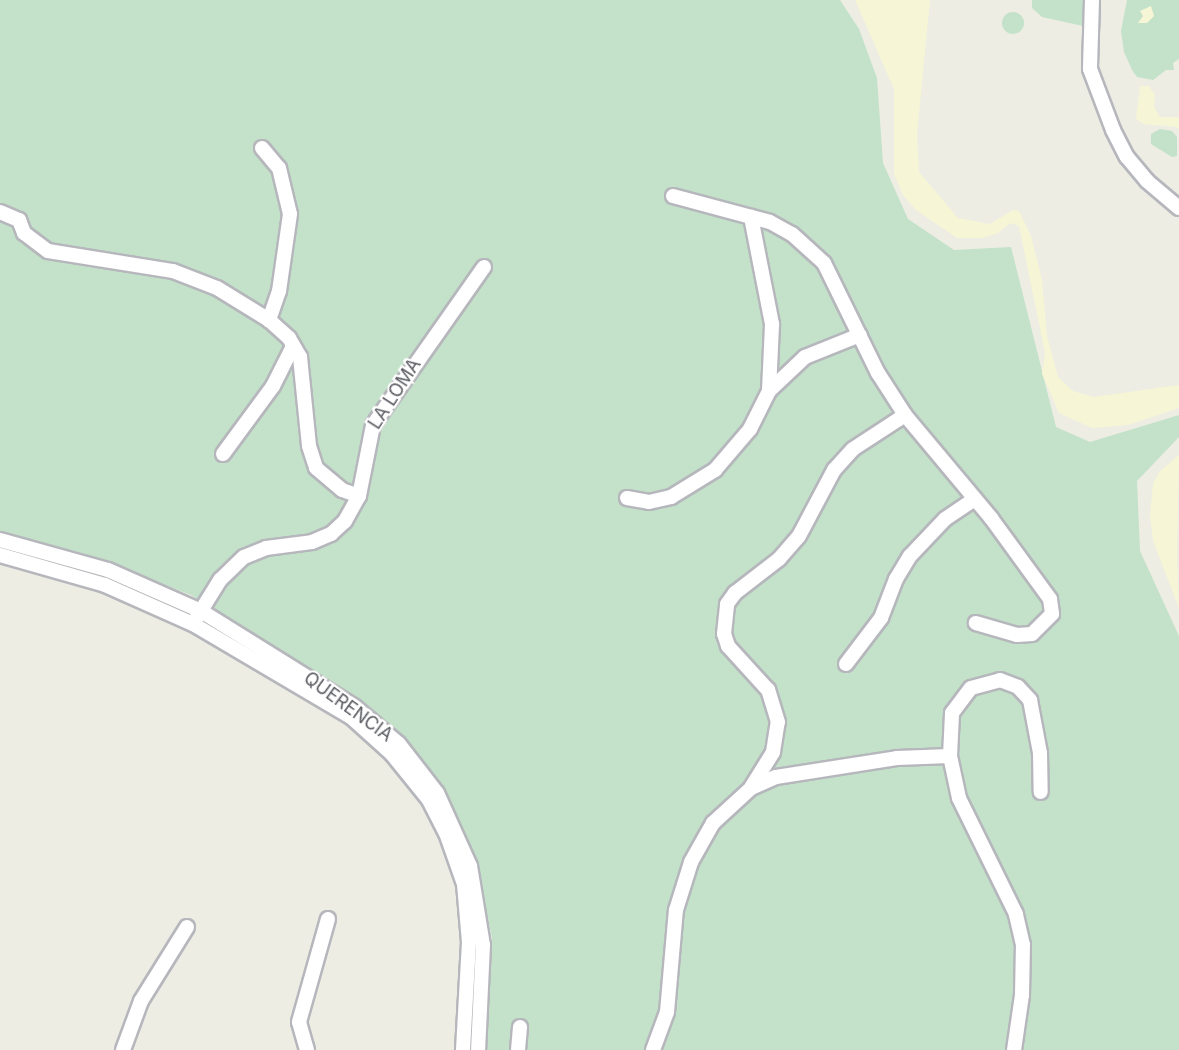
<!DOCTYPE html>
<html>
<head>
<meta charset="utf-8">
<style>
  body { margin:0 }
  #map { position:relative; width:1179px; height:1050px; overflow:hidden; background:#edede4; font-family:Inter,sans-serif }
  div>[style] { position:absolute }
  .green>* { inset:0; background:#c3e2c9 }
  .round { border-radius:50% }
  .sand>* { inset:0; background:#f6f5d5 }
  .roads { filter:drop-shadow(2px 0 #b6b7bc) drop-shadow(-2px 0 #b6b7bc) drop-shadow(0 2px #b6b7bc) drop-shadow(0 -2px #b6b7bc) }
  .street>* { height:14px; margin:-7px; padding:0 7px; transform-origin:7px; border-radius:7px; background:#fff }
  span { translate:-50% -50%; white-space:nowrap; text-align:center; line-height:1.15; -webkit-text-stroke:4.5px #fff; paint-order:stroke }
  .street-label { font-size:18px; color:#5c5d63 }
</style>
</head>
<body>
<div id="map">
  <div class="green">
    <div style="clip-path:polygon(0 0,840px 0,859px 29px,877px 78px,883px 163px,908px 219px,954px 250px,1011px 247px,1056px 427px,1090px 442px,1179px 415px,1179px 437px,1137px 481px,1140px 551px,1179px 636px,1179px 1050px,483px 1050px,492px 938px,476px 862px,440px 785px,402px 739px,354px 698px,191px 595px,82px 553px,0 532px)"></div>
    <div style="clip-path:polygon(1032px 0,1088px 0,1083px 26px,1042px 17px,1032px 8px)"></div>
    <div style="clip-path:polygon(1127px 0,1179px 0,1179px 59px,1173px 63px,1174px 70px,1166px 70px,1153px 80px,1137px 77px,1132px 70px,1124px 52px,1121px 31px)"></div>
    <div class="round" style="left:1002px;top:12px;width:22px;height:22px"></div>
    <div style="clip-path:polygon(1160px 129px,1172px 131px,1177px 137px,1177px 156px,1172px 157px,1151px 144px,1151px 134px)"></div>
  </div>
  <div class="sand">
    <div style="clip-path:polygon(855px 0,930px 0,917px 134px,919px 172px,958px 218px,990px 224px,1013px 210px,1019px 211px,1031px 236px,1042px 280px,1047px 336px,1058px 377px,1073px 391px,1094px 397px,1179px 385px,1179px 408px,1128px 425px,1092px 428px,1059px 413px,1042px 374px,1045px 353px,1019px 226px,1010px 223px,998px 233px,983px 238px,957px 238px,916px 210px,903px 195px,894px 174px,894px 89px)"></div>
    <div style="clip-path:polygon(1151px 6px,1154px 16px,1147px 23px,1138px 23px,1143px 16px,1140px 11px)"></div>
    <div style="clip-path:polygon(1140px 86px,1149px 86px,1155px 95px,1154px 107px,1160px 117px,1179px 117px,1179px 131px,1177px 127px,1144px 124px,1136px 119px)"></div>
    <div style="clip-path:polygon(1179px 455px,1177px 557px,1179px 608px,1153px 541px,1150px 515px,1153px 484px,1160px 471px)"></div>
  </div>
  <div class="roads">
    <div class="street">
      <div style="left:1092px;top:0;width:69px;rotate:91.7deg"></div>
      <div style="left:1090px;top:69px;width:65px;rotate:69.3deg"></div>
      <div style="left:1113px;top:130px;width:30px;rotate:63deg"></div>
      <div style="left:1127px;top:157px;width:31px;rotate:50deg"></div>
      <div style="left:1147px;top:181px;width:42px;rotate:40.2deg"></div>
      <div style="left:262px;top:148px;width:26px;rotate:50deg"></div>
      <div style="left:279px;top:168px;width:47px;rotate:76.6deg"></div>
      <div style="left:290px;top:214px;width:78px;rotate:98.1deg"></div>
      <div style="left:279px;top:291px;width:31px;rotate:109deg"></div>
      <div style="left:673px;top:196px;width:100px;rotate:15deg"></div>
      <div style="left:770px;top:222px;width:25px;rotate:29deg"></div>
      <div style="left:792px;top:234px;width:43px;rotate:42.2deg"></div>
      <div style="left:824px;top:263px;width:123px;rotate:63.9deg"></div>
      <div style="left:878px;top:373px;width:50px;rotate:57.3deg"></div>
      <div style="left:905px;top:415px;width:134px;rotate:50.1deg"></div>
      <div style="left:991px;top:518px;width:100px;rotate:53.9deg"></div>
      <div style="left:1050px;top:599px;width:15px;rotate:82deg"></div>
      <div style="left:1052px;top:614px;width:28px;rotate:135deg"></div>
      <div style="left:1032px;top:634px;width:15px;rotate:176deg"></div>
      <div style="left:1017px;top:635px;width:43px;rotate:-163.7deg"></div>
      <div style="left:0;top:212px;width:21px;rotate:23deg"></div>
      <div style="left:19px;top:220px;width:14px;rotate:69deg"></div>
      <div style="left:24px;top:233px;width:30px;rotate:37deg"></div>
      <div style="left:48px;top:251px;width:127px;rotate:9.1deg"></div>
      <div style="left:173px;top:271px;width:47px;rotate:21.1deg"></div>
      <div style="left:217px;top:288px;width:61px;rotate:31.6deg"></div>
      <div style="left:269px;top:320px;width:27px;rotate:42deg"></div>
      <div style="left:289px;top:338px;width:22px;rotate:60deg"></div>
      <div style="left:300px;top:357px;width:89px;rotate:84.2deg"></div>
      <div style="left:309px;top:446px;width:23px;rotate:72deg"></div>
      <div style="left:316px;top:468px;width:34px;rotate:40deg"></div>
      <div style="left:342px;top:490px;width:18px;rotate:19deg"></div>
      <div style="left:769px;top:391px;width:50px;rotate:-43.4deg"></div>
      <div style="left:805px;top:357px;width:59px;rotate:-21.8deg"></div>
      <div style="left:223px;top:454px;width:84px;rotate:-53.7deg"></div>
      <div style="left:273px;top:386px;width:45px;rotate:-63.4deg"></div>
      <div style="left:627px;top:498px;width:22px;rotate:10deg"></div>
      <div style="left:649px;top:502px;width:23px;rotate:-13deg"></div>
      <div style="left:671px;top:497px;width:52px;rotate:-31.5deg"></div>
      <div style="left:715px;top:470px;width:54px;rotate:-49.5deg"></div>
      <div style="left:750px;top:429px;width:42px;rotate:-63.4deg"></div>
      <div style="left:769px;top:391px;width:67px;rotate:-87.4deg"></div>
      <div style="left:772px;top:324px;width:109px;rotate:-101.1deg"></div>
      <div style="left:0;top:540px;width:112px;rotate:15.5deg"></div>
      <div style="left:108px;top:570px;width:102px;rotate:23.8deg"></div>
      <div style="left:201px;top:611px;width:181px;rotate:31.9deg"></div>
      <div style="left:355px;top:707px;width:57px;rotate:40.1deg"></div>
      <div style="left:399px;top:744px;width:62px;rotate:52.2deg"></div>
      <div style="left:437px;top:793px;width:80px;rotate:65.7deg"></div>
      <div style="left:470px;top:866px;width:80px;rotate:80.7deg"></div>
      <div style="left:483px;top:945px;width:105px;rotate:92.7deg"></div>
      <div style="left:0;top:555px;width:109px;rotate:15.9deg"></div>
      <div style="left:105px;top:585px;width:96px;rotate:23.9deg"></div>
      <div style="left:193px;top:624px;width:183px;rotate:30.5deg"></div>
      <div style="left:351px;top:717px;width:55px;rotate:42.1deg"></div>
      <div style="left:392px;top:754px;width:59px;rotate:51.2deg"></div>
      <div style="left:429px;top:800px;width:37px;rotate:63deg"></div>
      <div style="left:446px;top:833px;width:54px;rotate:70.6deg"></div>
      <div style="left:464px;top:884px;width:58px;rotate:85.1deg"></div>
      <div style="left:469px;top:942px;width:108px;rotate:93.2deg"></div>
      <div style="left:197px;top:617px;width:44px;rotate:-58.1deg"></div>
      <div style="left:220px;top:580px;width:33px;rotate:-44deg"></div>
      <div style="left:244px;top:557px;width:24px;rotate:-22deg"></div>
      <div style="left:266px;top:548px;width:46px;rotate:-7.4deg"></div>
      <div style="left:312px;top:542px;width:21px;rotate:-23deg"></div>
      <div style="left:331px;top:534px;width:19px;rotate:-43deg"></div>
      <div style="left:345px;top:521px;width:29px;rotate:-61deg"></div>
      <div style="left:359px;top:496px;width:72px;rotate:-78.8deg"></div>
      <div style="left:373px;top:425px;width:193px;rotate:-54.9deg"></div>
      <div style="left:846px;top:664px;width:58px;rotate:-52.7deg"></div>
      <div style="left:881px;top:618px;width:42px;rotate:-69deg"></div>
      <div style="left:896px;top:579px;width:27px;rotate:-59deg"></div>
      <div style="left:910px;top:556px;width:51px;rotate:-46.6deg"></div>
      <div style="left:945px;top:519px;width:36px;rotate:-34deg"></div>
      <div style="left:752px;top:786px;width:40px;rotate:-58deg"></div>
      <div style="left:773px;top:752px;width:30px;rotate:-81deg"></div>
      <div style="left:778px;top:722px;width:34px;rotate:-107deg"></div>
      <div style="left:768px;top:690px;width:59px;rotate:-132.3deg"></div>
      <div style="left:728px;top:646px;width:13px;rotate:-108deg"></div>
      <div style="left:724px;top:634px;width:30px;rotate:-84deg"></div>
      <div style="left:727px;top:604px;width:14px;rotate:-54deg"></div>
      <div style="left:735px;top:593px;width:56px;rotate:-37.7deg"></div>
      <div style="left:779px;top:559px;width:30px;rotate:-49deg"></div>
      <div style="left:799px;top:536px;width:75px;rotate:-62.1deg"></div>
      <div style="left:834px;top:470px;width:28px;rotate:-48deg"></div>
      <div style="left:853px;top:449px;width:62px;rotate:-33.2deg"></div>
      <div style="left:123px;top:1050px;width:52px;rotate:-69.8deg"></div>
      <div style="left:141px;top:1001px;width:87px;rotate:-58.1deg"></div>
      <div style="left:307px;top:1050px;width:29px;rotate:-106deg"></div>
      <div style="left:299px;top:1022px;width:107px;rotate:-74.3deg"></div>
      <div style="left:518px;top:1050px;width:23px;rotate:-85deg"></div>
      <div style="left:653px;top:1050px;width:40px;rotate:-69.8deg"></div>
      <div style="left:667px;top:1012px;width:102px;rotate:-85deg"></div>
      <div style="left:676px;top:910px;width:50px;rotate:-72.6deg"></div>
      <div style="left:691px;top:862px;width:45px;rotate:-60.6deg"></div>
      <div style="left:713px;top:823px;width:52px;rotate:-42.6deg"></div>
      <div style="left:751px;top:788px;width:27px;rotate:-24deg"></div>
      <div style="left:776px;top:777px;width:122px;rotate:-8.9deg"></div>
      <div style="left:897px;top:758px;width:53px;rotate:-2.2deg"></div>
      <div style="left:1014px;top:1050px;width:56px;rotate:-81.7deg"></div>
      <div style="left:1022px;top:995px;width:50px;rotate:-88.9deg"></div>
      <div style="left:1023px;top:945px;width:32px;rotate:-103deg"></div>
      <div style="left:1016px;top:914px;width:129px;rotate:-116.2deg"></div>
      <div style="left:959px;top:798px;width:43px;rotate:-102.1deg"></div>
      <div style="left:950px;top:756px;width:43px;rotate:-87.3deg"></div>
      <div style="left:952px;top:713px;width:31px;rotate:-53deg"></div>
      <div style="left:971px;top:688px;width:30px;rotate:-15deg"></div>
      <div style="left:1000px;top:680px;width:19px;rotate:21deg"></div>
      <div style="left:1018px;top:687px;width:18px;rotate:47deg"></div>
      <div style="left:1030px;top:700px;width:54px;rotate:79.3deg"></div>
      <div style="left:1040px;top:753px;width:39px;rotate:89deg"></div>
    </div>
  </div>
  <div class="street-label">
    <span style="left:395px;top:394px;rotate:-57deg">LA LOMA</span>
    <span style="left:348px;top:707px;rotate:36deg">QUERENCIA</span>
  </div>
</div>
</body>
</html>
